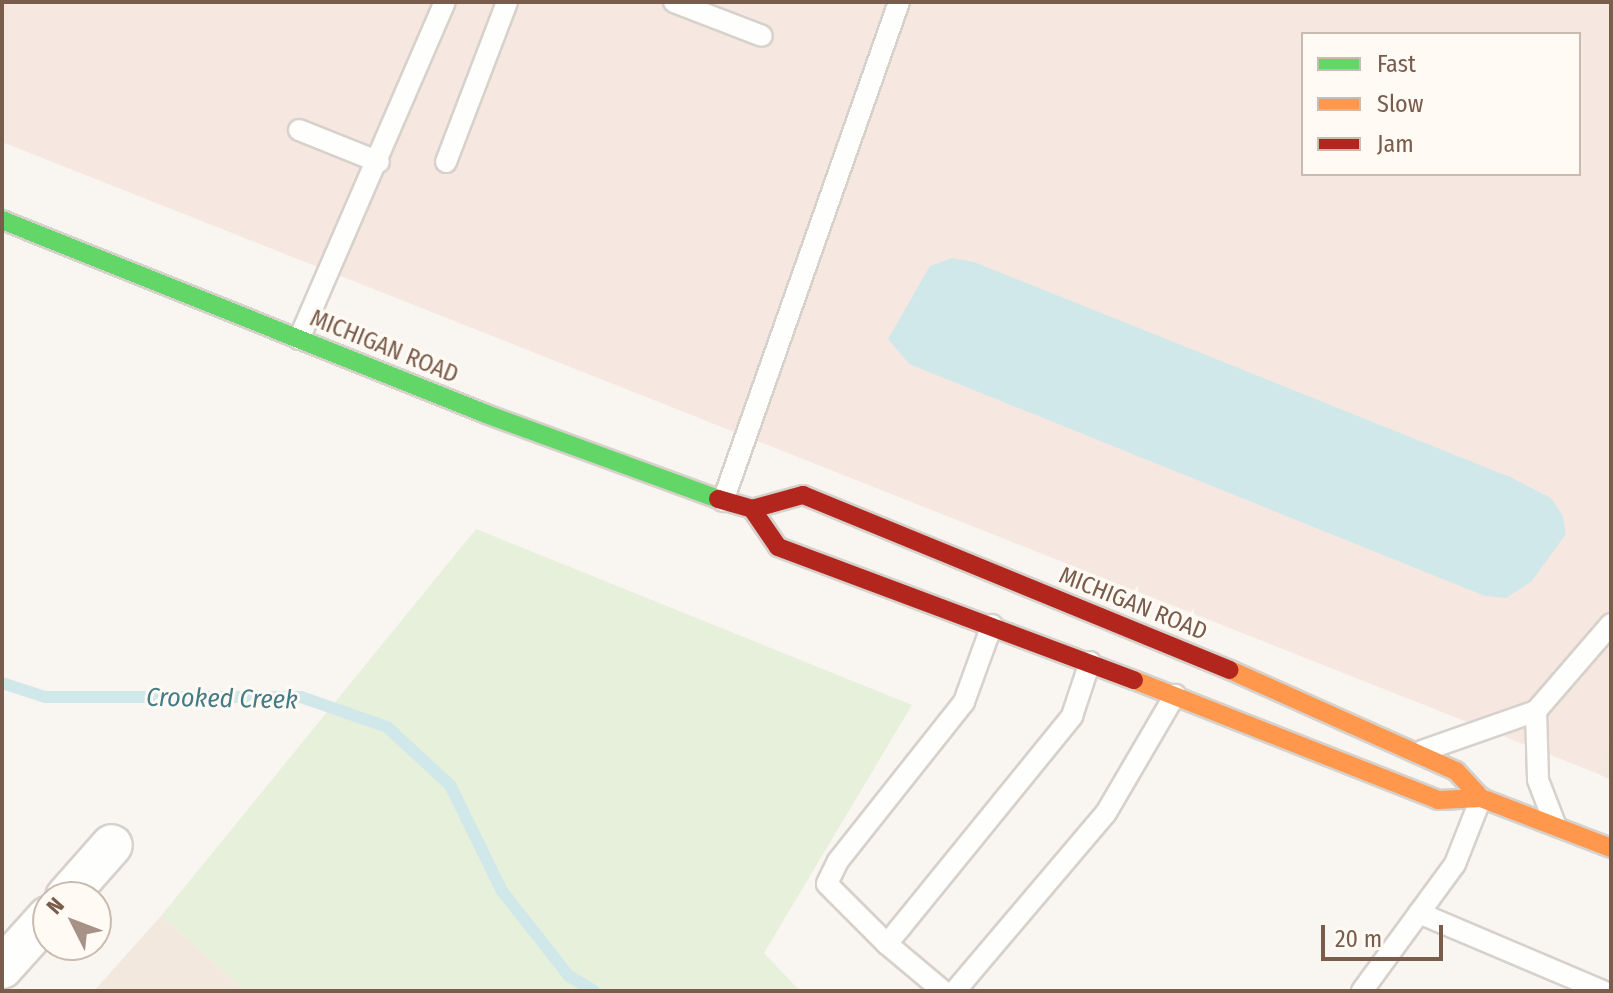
<!DOCTYPE html>
<html>
<head>
<meta charset="utf-8">
<style>
  body { margin:0 }
  #map { position:relative; width:1613px; height:993px; overflow:hidden; background:#f9f5f0; font-family:"Fira Sans Condensed",sans-serif }
  div>[style] { position:absolute }
  .residential>* { inset:0; background:#f2e8de }
  .commercial>* { inset:0; background:#f6e8e1 }
  .green>* { inset:0; background:#e7f0db }
  .water>* { inset:0; background:#d0e8ea }
  .stream>* { height:12px; margin:-6px; padding:0 6px; transform-origin:6px; border-radius:6px; background:#d0e8ea }
  .roads { filter:drop-shadow(2px 0 #d7d1cb) drop-shadow(-2px 0 #d7d1cb) drop-shadow(0 2px #d7d1cb) drop-shadow(0 -2px #d7d1cb) }
  .lane>* { height:20px; margin:-10px; padding:0 10px; transform-origin:10px; border-radius:10px; background:#fefefd }
  .street>* { height:40px; margin:-20px; padding:0 20px; transform-origin:20px; border-radius:20px; background:#fefefd }
  .fast>* { height:18px; margin:-9px; padding:0 9px; transform-origin:9px; border-radius:9px; background:#63d668 }
  .slow>* { height:18px; margin:-9px; padding:0 9px; transform-origin:9px; border-radius:9px; background:#ff974d }
  .jam>* { height:18px; margin:-9px; padding:0 9px; transform-origin:9px; border-radius:9px; background:#b3261e }
  span { translate:-50% -50%; white-space:nowrap; text-align:center; line-height:1.15; -webkit-text-stroke:6px #fffaf3; paint-order:stroke }
  .street-label { font-size:24px; color:#7a5c4d }
  .water-label { font-size:26px; color:#437c86; font-style:italic }
  .frame { position:absolute; inset:0; border:4px solid #7a5c4d; pointer-events:none }
  .legend { position:absolute; left:1301px; top:32px; width:280px; height:144px; box-sizing:border-box; background:#fffaf3; border:2px solid #cabbb1; margin:0; padding:10px 14px; list-style:none; font-size:24px; color:#7a5c4d }
  .legend li { display:flex; align-items:center; gap:16px; height:40px }
  .legend b { width:40px; border:2px solid #cabbb1 }
  .north { position:absolute; left:32px; top:881px; width:80px; height:80px; box-sizing:border-box; background:#fffaf3; border:2px solid #cabbb1; border-radius:50%; rotate:312deg; font-size:22px; font-weight:700; line-height:32px; text-align:center; color:#7a5c4d }
  .north::after { content:''; display:block; margin:auto; width:28px; height:36px; background:#a69286; clip-path:polygon(50% 0,100% 100%,50% 72%,0 100%) }
  .scale { position:absolute; left:1321px; top:925px; width:122px; height:36px; box-sizing:border-box; border:4px solid #7a5c4d; border-top:0; padding-left:10px; font-size:24px; line-height:28px; white-space:nowrap; color:#7a5c4d; -webkit-text-stroke:6px #fffaf3; paint-order:stroke }
</style>
</head>
<body>
<div id="map">
  <div class="residential">
    <div style="clip-path:polygon(1611px 738px,1611px 780px,1596px 773px)"></div>
    <div style="clip-path:polygon(161px 916px,246px 991px,94px 991px)"></div>
  </div>
  <div class="commercial">
    <div style="clip-path:polygon(evenodd,2px 2px,1611px 2px,1611px 738px,1596px 773px,2px 142px,2px 2px,1303px 34px,1579px 34px,1579px 174px,1303px 174px,1303px 34px)"></div>
  </div>
  <div class="green">
    <div style="clip-path:polygon(476px 529px,912px 705px,764px 953px,800px 991px,246px 991px,161px 916px)"></div>
  </div>
  <div class="water">
    <div style="clip-path:polygon(952px 258px,974px 262px,1510px 477px,1551px 498px,1563px 516px,1566px 534px,1531px 582px,1506px 598px,1485px 596px,909px 364px,888px 339px,930px 266px)"></div>
  </div>
  <div class="stream">
    <div style="left:2px;top:683px;width:45px;rotate:18deg"></div>
    <div style="left:45px;top:697px;width:256px"></div>
    <div style="left:301px;top:697px;width:91px;rotate:19.2deg"></div>
    <div style="left:387px;top:727px;width:86px;rotate:42.6deg"></div>
    <div style="left:450px;top:785px;width:118px;rotate:63.9deg"></div>
    <div style="left:502px;top:891px;width:108px;rotate:51.8deg"></div>
    <div style="left:569px;top:976px;width:29px;rotate:31deg"></div>
  </div>
  <div class="roads">
    <div class="lane">
      <div style="left:674px;top:2px;width:94px;rotate:21.1deg"></div>
      <div style="left:299px;top:130px;width:86px;rotate:21.8deg"></div>
      <div style="left:446px;top:162px;width:171px;rotate:-69.1deg"></div>
      <div style="left:299px;top:339px;width:367px;rotate:-66.6deg"></div>
      <div style="left:723px;top:501px;width:529px;rotate:-70.57deg"></div>
      <div style="left:992px;top:625px;width:82px;rotate:110deg"></div>
      <div style="left:964px;top:702px;width:203px;rotate:128.4deg"></div>
      <div style="left:838px;top:861px;width:25px;rotate:116deg"></div>
      <div style="left:827px;top:884px;width:85px;rotate:45deg"></div>
      <div style="left:887px;top:944px;width:294px;rotate:-50.9deg"></div>
      <div style="left:1072px;top:716px;width:57px;rotate:-71.6deg"></div>
      <div style="left:1536px;top:711px;width:69px;rotate:88.3deg"></div>
      <div style="left:1538px;top:780px;width:47px;rotate:68.9deg"></div>
      <div style="left:1422px;top:751px;width:121px;rotate:-19.3deg"></div>
      <div style="left:1536px;top:711px;width:115px;rotate:-49.2deg"></div>
      <div style="left:1419px;top:913px;width:200px;rotate:23deg"></div>
      <div style="left:887px;top:944px;width:73px;rotate:40deg"></div>
      <div style="left:955px;top:991px;width:233px;rotate:-49.7deg"></div>
      <div style="left:1106px;top:813px;width:137px;rotate:-59.7deg"></div>
      <div style="left:1362px;top:991px;width:157px;rotate:-53.8deg"></div>
      <div style="left:1455px;top:864px;width:71px;rotate:-68.5deg"></div>
    </div>
    <div class="street">
      <div style="left:66px;top:897px;width:69px;rotate:-48.5deg"></div>
      <div style="left:2px;top:968px;width:69px;rotate:-48deg"></div>
    </div>
    <div class="fast">
      <div style="left:2px;top:220px;width:521px;rotate:21.84deg"></div>
      <div style="left:486px;top:414px;width:247px;rotate:20.1deg"></div>
    </div>
    <div class="slow">
      <div style="left:1230px;top:670px;width:248px;rotate:24.1deg"></div>
      <div style="left:1456px;top:771px;width:37px;rotate:47deg"></div>
      <div style="left:1134px;top:680px;width:327px;rotate:21.5deg"></div>
      <div style="left:1438px;top:800px;width:43px;rotate:-2.7deg"></div>
      <div style="left:1481px;top:798px;width:139px;rotate:21deg"></div>
    </div>
    <div class="jam">
      <div style="left:718px;top:499px;width:35px;rotate:16deg"></div>
      <div style="left:752px;top:509px;width:53px;rotate:-15.4deg"></div>
      <div style="left:803px;top:495px;width:461px;rotate:22.3deg"></div>
      <div style="left:752px;top:509px;width:46px;rotate:55.6deg"></div>
      <div style="left:778px;top:547px;width:380px;rotate:20.5deg"></div>
    </div>
  </div>
  <div class="street-label">
    <span style="left:384px;top:347px;rotate:22deg">MICHIGAN ROAD</span>
    <span style="left:1133px;top:604px;rotate:22deg">MICHIGAN ROAD</span>
  </div>
  <div class="water-label">
    <span style="left:222px;top:699px;rotate:1deg">Crooked Creek</span>
  </div>
  <div class="frame"></div>
  <ul class="legend">
  <li><b style="height:10px;background:#63d668"></b>Fast</li>
  <li><b style="height:10px;background:#ff974d"></b>Slow</li>
  <li><b style="height:10px;background:#b3261e"></b>Jam</li>
  </ul>
  <div class="north">N</div>
  <div class="scale">20 m</div>
</div>
</body>
</html>
